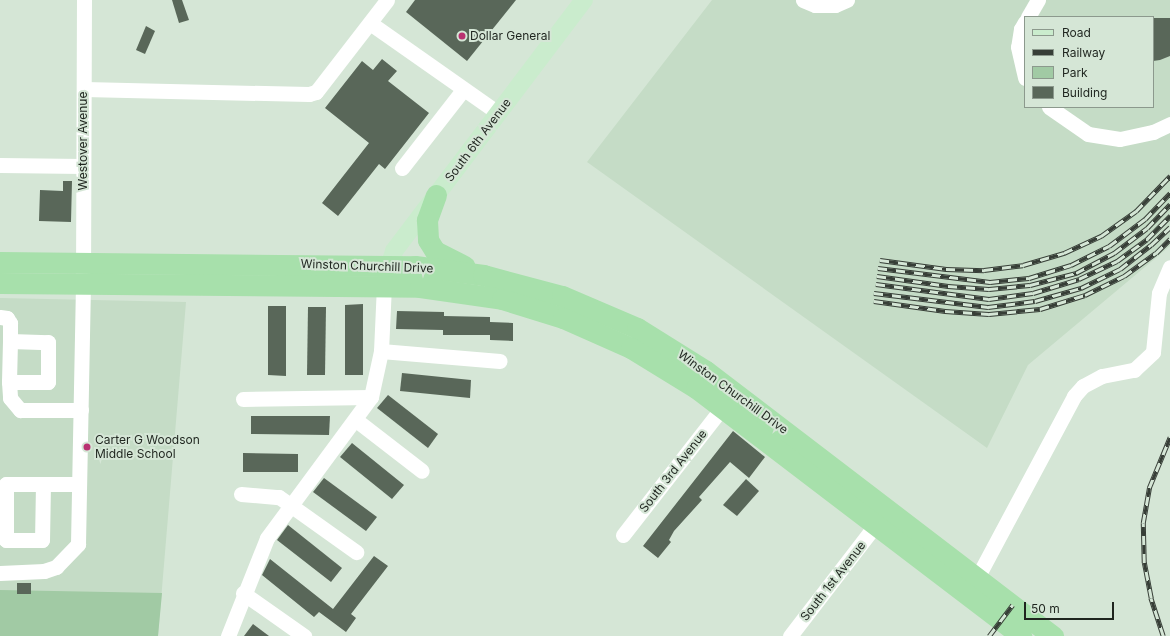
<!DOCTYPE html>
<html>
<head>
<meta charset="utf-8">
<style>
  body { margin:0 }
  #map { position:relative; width:1170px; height:636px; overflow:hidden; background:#d5e6d6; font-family:Inter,sans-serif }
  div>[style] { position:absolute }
  .built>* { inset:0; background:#c5dcc6 }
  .green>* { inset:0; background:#a1caa4 }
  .building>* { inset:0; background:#596759 }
  .minor>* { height:15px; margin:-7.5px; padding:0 7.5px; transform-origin:7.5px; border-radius:7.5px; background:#fff }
  .major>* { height:18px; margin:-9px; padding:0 9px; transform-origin:9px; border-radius:9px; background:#caeccd }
  .highway>* { height:21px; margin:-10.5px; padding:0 10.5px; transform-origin:10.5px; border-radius:10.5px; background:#a7e0ab }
  .rail>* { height:4.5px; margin-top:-2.25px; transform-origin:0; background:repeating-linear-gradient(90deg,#d5e6d6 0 9px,#373e37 0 18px); box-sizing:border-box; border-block:1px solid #373e37 }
  .dots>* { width:11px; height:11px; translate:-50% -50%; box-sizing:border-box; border:2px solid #d5e6d6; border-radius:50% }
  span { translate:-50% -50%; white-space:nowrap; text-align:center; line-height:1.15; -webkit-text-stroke:4px #d5e6d6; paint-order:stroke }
  .poi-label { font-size:12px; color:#1f251f }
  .left { translate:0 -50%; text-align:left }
  .street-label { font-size:12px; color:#1f251f }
  .legend { position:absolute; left:1024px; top:16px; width:130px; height:92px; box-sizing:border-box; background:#d5e6d6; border:1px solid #8c998d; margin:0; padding:5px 7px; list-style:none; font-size:12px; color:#1f251f }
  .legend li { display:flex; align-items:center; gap:8px; height:20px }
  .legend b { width:20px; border:1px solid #8c998d }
  .scale { position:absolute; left:1024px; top:602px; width:90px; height:18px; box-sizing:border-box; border:2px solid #1f251f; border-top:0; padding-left:5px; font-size:12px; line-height:14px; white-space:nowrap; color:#1f251f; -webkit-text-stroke:3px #d5e6d6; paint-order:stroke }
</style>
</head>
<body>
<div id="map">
  <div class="built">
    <div style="clip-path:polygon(evenodd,712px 0,1170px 0,1170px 246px,1028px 365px,987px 448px,587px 162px,712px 0,1025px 17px,1153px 17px,1153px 107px,1025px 107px,1025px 17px)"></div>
    <div style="clip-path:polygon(0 298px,186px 302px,158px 636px,0 636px)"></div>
  </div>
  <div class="green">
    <div style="clip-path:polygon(0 590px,162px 593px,158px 636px,0 636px)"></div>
  </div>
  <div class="building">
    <div style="clip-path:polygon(172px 0,182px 0,189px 20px,179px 23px)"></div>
    <div style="clip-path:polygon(415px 0,516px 0,467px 61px,406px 12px)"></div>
    <div style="clip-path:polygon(1153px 18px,1170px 18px,1170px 56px,1160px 60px,1153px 61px)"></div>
    <div style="clip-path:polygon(146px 26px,155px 31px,145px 54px,136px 50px)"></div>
    <div style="clip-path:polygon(382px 59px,397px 71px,388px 81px,429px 113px,385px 169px,379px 164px,338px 216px,322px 203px,369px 143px,325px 108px,362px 61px,373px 70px)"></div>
    <div style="clip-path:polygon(63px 181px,72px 181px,71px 222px,39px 221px,40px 190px,63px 191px)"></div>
    <div style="clip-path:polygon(363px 304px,363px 375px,345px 375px,345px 305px)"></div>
    <div style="clip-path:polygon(268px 306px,286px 306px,286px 376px,268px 375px)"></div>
    <div style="clip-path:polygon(308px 307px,326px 307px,325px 375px,307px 375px)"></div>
    <div style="clip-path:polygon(397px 311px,444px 312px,444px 316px,490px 317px,490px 322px,513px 323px,513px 341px,490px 340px,490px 335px,443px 335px,443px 330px,396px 329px)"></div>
    <div style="clip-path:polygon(402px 373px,471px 380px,470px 398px,400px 391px)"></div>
    <div style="clip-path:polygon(388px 395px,438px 434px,428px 448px,377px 408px)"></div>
    <div style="clip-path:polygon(251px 416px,330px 416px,329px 435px,251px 434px)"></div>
    <div style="clip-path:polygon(733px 431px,765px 457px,749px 478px,730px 462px,699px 497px,702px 500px,674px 531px,669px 540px,671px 542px,658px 558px,643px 546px)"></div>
    <div style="clip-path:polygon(352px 443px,404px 485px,392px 499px,340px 457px)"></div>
    <div style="clip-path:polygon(243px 453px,298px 454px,298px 472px,243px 472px)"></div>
    <div style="clip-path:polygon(324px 478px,377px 517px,366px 531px,313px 492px)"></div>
    <div style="clip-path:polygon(746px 479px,759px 491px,737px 516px,723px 505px)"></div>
    <div style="clip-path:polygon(288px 525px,342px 568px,331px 582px,277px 540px)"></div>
    <div style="clip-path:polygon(374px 556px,388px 566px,351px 614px,356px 618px,346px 632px,319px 612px,314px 617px,262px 575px,270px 559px,333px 609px)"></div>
    <div style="clip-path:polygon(17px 583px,31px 583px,31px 594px,17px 594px)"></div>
    <div style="clip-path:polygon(253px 624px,269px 636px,244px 636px)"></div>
  </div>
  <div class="minor">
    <div style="left:803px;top:0;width:13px;rotate:23deg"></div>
    <div style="left:815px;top:5px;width:20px"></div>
    <div style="left:835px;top:5px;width:13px;rotate:-23deg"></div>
    <div style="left:1028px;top:17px;width:20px;rotate:-60deg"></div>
    <div style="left:1025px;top:22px;width:8px;rotate:120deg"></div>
    <div style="left:1021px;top:29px;width:18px;rotate:99deg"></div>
    <div style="left:1018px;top:47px;width:32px;rotate:77deg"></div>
    <div style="left:370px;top:23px;width:156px;rotate:35.1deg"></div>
    <div style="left:84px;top:89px;width:225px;rotate:1.3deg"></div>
    <div style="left:309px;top:94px;width:7px;rotate:-16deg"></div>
    <div style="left:316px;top:92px;width:116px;rotate:-52.3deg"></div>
    <div style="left:1049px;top:107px;width:47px;rotate:34.7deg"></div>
    <div style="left:1088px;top:134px;width:32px;rotate:9deg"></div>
    <div style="left:1120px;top:139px;width:34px;rotate:-12deg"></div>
    <div style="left:1153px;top:132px;width:19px;rotate:-25deg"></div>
    <div style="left:0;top:165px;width:83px;rotate:0.7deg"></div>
    <div style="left:402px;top:168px;width:99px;rotate:-52deg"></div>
    <div style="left:0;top:317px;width:7px;rotate:8deg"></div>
    <div style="left:7px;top:318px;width:6px;rotate:59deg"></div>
    <div style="left:10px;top:323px;width:18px;rotate:90deg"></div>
    <div style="left:10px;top:341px;width:38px;rotate:2deg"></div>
    <div style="left:48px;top:342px;width:40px;rotate:90deg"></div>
    <div style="left:48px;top:382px;width:39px;rotate:180deg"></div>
    <div style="left:9px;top:382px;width:41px;rotate:-88.6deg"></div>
    <div style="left:381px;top:351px;width:119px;rotate:4.8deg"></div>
    <div style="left:9px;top:382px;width:16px;rotate:86deg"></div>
    <div style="left:10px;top:398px;width:16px;rotate:50deg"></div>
    <div style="left:20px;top:410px;width:61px"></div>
    <div style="left:243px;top:399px;width:128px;rotate:-0.9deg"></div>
    <div style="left:356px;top:420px;width:83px;rotate:37.7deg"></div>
    <div style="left:43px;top:484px;width:56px;rotate:91deg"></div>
    <div style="left:42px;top:540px;width:36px;rotate:180deg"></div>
    <div style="left:6px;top:540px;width:56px;rotate:-90deg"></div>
    <div style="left:6px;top:484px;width:73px"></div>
    <div style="left:241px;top:494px;width:38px;rotate:5deg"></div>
    <div style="left:279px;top:497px;width:95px;rotate:35.5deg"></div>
    <div style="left:623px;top:535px;width:171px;rotate:-52.1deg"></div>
    <div style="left:0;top:573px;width:44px;rotate:-2.6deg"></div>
    <div style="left:44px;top:571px;width:13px;rotate:-18deg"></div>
    <div style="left:56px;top:567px;width:32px;rotate:-46deg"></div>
    <div style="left:78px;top:544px;width:261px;rotate:-88.9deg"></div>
    <div style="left:83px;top:283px;width:283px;rotate:-89.8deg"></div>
    <div style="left:977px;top:578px;width:206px;rotate:-61.9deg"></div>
    <div style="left:1074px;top:396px;width:13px;rotate:-48deg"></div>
    <div style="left:1083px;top:386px;width:21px;rotate:-28deg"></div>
    <div style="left:1102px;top:376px;width:33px;rotate:-11deg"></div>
    <div style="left:1134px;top:370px;width:26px;rotate:-43deg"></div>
    <div style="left:1153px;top:352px;width:59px;rotate:-84.2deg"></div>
    <div style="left:1159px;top:293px;width:28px;rotate:-67deg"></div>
    <div style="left:243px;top:593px;width:75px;rotate:35.2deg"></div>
    <div style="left:228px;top:636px;width:105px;rotate:-68.3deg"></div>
    <div style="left:267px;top:538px;width:175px;rotate:-53.6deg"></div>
    <div style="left:371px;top:397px;width:47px;rotate:-77.7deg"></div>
    <div style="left:381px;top:351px;width:66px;rotate:-87.4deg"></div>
    <div style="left:790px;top:636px;width:149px;rotate:-52.4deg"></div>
  </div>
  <div class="major">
    <div style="left:385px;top:279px;width:29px;rotate:-72deg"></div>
    <div style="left:394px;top:251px;width:315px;rotate:-52.9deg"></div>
  </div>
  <div class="highway">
    <div style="left:436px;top:195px;width:27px;rotate:110deg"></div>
    <div style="left:427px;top:220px;width:20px;rotate:87deg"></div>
    <div style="left:428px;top:240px;width:13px;rotate:58deg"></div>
    <div style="left:435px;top:251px;width:33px;rotate:27deg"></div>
    <div style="left:0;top:262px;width:415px;rotate:0.6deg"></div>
    <div style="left:415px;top:266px;width:69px;rotate:7.5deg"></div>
    <div style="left:483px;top:275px;width:82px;rotate:14.9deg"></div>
    <div style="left:562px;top:296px;width:82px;rotate:23.1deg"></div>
    <div style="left:637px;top:328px;width:81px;rotate:31.9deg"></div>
    <div style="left:706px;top:371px;width:437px;rotate:37.4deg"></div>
    <div style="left:0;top:283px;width:420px;rotate:0.5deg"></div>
    <div style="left:420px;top:287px;width:83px;rotate:8.3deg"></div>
    <div style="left:502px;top:299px;width:64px;rotate:17.3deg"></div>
    <div style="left:563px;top:318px;width:74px;rotate:23.8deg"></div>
    <div style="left:631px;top:348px;width:76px;rotate:31.6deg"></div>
    <div style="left:696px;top:388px;width:409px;rotate:37.3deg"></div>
  </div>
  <div class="rail">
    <div style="left:880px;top:260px;width:67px;rotate:7.8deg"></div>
    <div style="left:946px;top:269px;width:38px;rotate:2deg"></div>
    <div style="left:984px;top:270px;width:39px;rotate:-7deg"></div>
    <div style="left:1023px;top:265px;width:43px;rotate:-16.3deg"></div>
    <div style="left:1064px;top:253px;width:41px;rotate:-24.7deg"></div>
    <div style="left:1101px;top:236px;width:43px;rotate:-35.5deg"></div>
    <div style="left:1136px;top:211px;width:49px;rotate:-45.8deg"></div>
    <div style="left:878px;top:268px;width:113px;rotate:7.1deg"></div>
    <div style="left:990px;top:282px;width:39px;rotate:-6deg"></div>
    <div style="left:1029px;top:278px;width:44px;rotate:-17.2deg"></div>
    <div style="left:1071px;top:265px;width:42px;rotate:-26.6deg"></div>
    <div style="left:1109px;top:246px;width:45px;rotate:-36.9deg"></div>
    <div style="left:1145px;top:219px;width:36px;rotate:-46deg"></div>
    <div style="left:877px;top:276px;width:72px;rotate:8deg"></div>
    <div style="left:948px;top:286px;width:41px;rotate:4.2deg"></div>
    <div style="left:989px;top:289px;width:41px;rotate:-5.6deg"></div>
    <div style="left:1030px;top:285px;width:48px;rotate:-14.6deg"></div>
    <div style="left:1076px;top:273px;width:43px;rotate:-27.8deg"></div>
    <div style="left:1114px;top:253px;width:41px;rotate:-37.1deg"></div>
    <div style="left:1147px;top:228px;width:33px;rotate:-46deg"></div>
    <div style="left:876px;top:284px;width:114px;rotate:7.6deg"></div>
    <div style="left:989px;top:299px;width:44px;rotate:-7.8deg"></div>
    <div style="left:1033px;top:293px;width:48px;rotate:-16.9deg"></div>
    <div style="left:1079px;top:279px;width:42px;rotate:-25.3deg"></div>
    <div style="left:1117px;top:261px;width:37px;rotate:-36deg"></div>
    <div style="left:1147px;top:239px;width:33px;rotate:-45deg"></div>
    <div style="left:874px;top:293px;width:115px;rotate:7deg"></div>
    <div style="left:988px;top:307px;width:47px;rotate:-7.3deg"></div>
    <div style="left:1035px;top:301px;width:48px;rotate:-15.8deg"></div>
    <div style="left:1081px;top:288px;width:43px;rotate:-26deg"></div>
    <div style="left:1120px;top:269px;width:39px;rotate:-38deg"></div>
    <div style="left:1151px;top:245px;width:26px;rotate:-43deg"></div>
    <div style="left:874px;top:301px;width:72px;rotate:8deg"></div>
    <div style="left:945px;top:311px;width:44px;rotate:3.9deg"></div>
    <div style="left:989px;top:314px;width:51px;rotate:-5.6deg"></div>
    <div style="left:1040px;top:309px;width:47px;rotate:-17.3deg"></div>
    <div style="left:1085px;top:295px;width:43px;rotate:-26deg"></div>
    <div style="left:1124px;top:276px;width:39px;rotate:-36deg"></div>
    <div style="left:1156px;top:253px;width:20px;rotate:-45deg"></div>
    <div style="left:989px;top:636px;width:39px;rotate:-53deg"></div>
    <div style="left:1163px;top:636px;width:40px;rotate:-108deg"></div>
    <div style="left:1151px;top:598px;width:36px;rotate:-101deg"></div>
    <div style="left:1144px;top:563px;width:40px;rotate:-91.4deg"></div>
    <div style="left:1143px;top:523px;width:36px;rotate:-80deg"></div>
    <div style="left:1149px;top:488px;width:55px;rotate:-67.6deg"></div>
  </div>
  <div class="dots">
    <div style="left:462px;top:36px;background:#b93171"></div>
    <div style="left:87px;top:447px;background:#b93171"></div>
  </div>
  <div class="poi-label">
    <span class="left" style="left:470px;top:36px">Dollar General</span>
    <span class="left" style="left:95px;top:447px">Carter G Woodson<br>Middle School</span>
  </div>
  <div class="street-label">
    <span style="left:478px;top:140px;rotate:-53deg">South 6th Avenue</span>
    <span style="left:83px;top:141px;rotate:-90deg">Westover Avenue</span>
    <span style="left:367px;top:266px;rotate:2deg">Winston Churchill Drive</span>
    <span style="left:733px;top:392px;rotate:36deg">Winston Churchill Drive</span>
    <span style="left:673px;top:471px;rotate:-52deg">South 3rd Avenue</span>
    <span style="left:833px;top:581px;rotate:-52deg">South 1st Avenue</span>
  </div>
  <ul class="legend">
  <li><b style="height:5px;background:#caeccd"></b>Road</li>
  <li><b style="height:5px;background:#373e37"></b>Railway</li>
  <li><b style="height:11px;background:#a1caa4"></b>Park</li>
  <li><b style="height:11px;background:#596759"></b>Building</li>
  </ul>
  <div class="scale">50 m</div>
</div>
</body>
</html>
